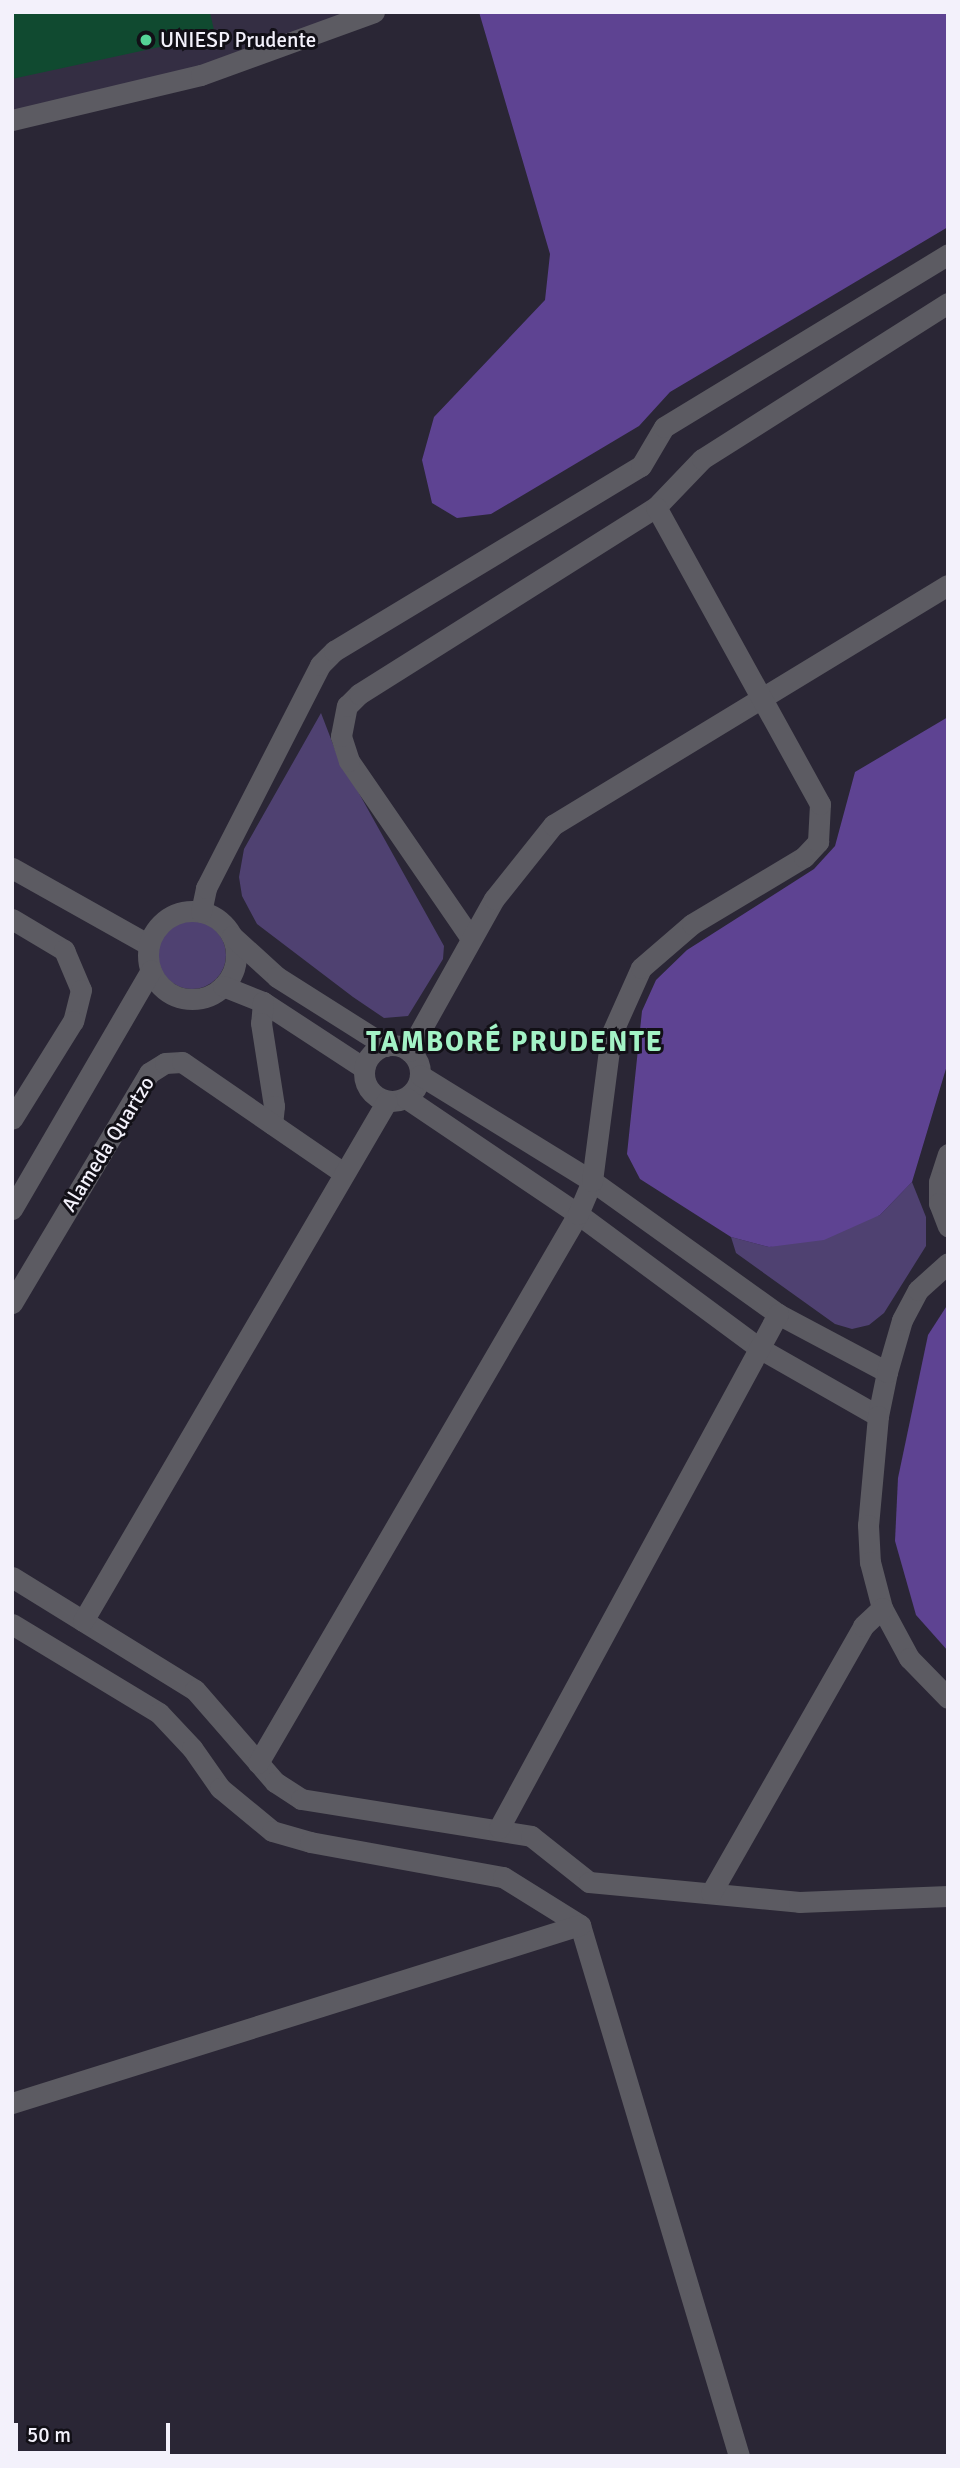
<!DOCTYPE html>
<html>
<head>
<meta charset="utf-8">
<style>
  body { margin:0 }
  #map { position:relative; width:960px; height:2468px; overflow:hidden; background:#2a2635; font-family:Signika,sans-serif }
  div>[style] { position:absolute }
  .built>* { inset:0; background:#342e43 }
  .green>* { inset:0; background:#4f4171 }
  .round { border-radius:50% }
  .forest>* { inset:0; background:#5e4392 }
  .building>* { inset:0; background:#104a30 }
  .minor>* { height:21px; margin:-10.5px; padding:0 10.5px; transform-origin:10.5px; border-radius:10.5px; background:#5c5b62 }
  .minor>.ring { margin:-10.5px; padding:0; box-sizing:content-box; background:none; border:21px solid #5c5b62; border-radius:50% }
  .dots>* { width:19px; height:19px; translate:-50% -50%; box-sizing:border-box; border:4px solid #121017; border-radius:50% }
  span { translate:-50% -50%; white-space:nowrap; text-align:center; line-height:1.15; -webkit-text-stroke:6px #121017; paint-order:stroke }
  .poi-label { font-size:21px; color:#f3f1fb }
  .left { translate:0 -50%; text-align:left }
  .street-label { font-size:21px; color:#f3f1fb }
  .district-label { font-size:28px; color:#a3f3c6; font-weight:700; letter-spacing:2px }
  .frame { position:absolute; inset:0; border:14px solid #f3f1fb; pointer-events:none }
  .scale { position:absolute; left:14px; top:2423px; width:156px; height:32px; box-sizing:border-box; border:4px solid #f3f1fb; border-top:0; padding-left:9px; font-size:21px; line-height:24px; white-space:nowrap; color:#f3f1fb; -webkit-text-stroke:5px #121017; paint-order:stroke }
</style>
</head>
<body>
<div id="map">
  <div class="built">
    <div style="clip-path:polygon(12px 12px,356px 12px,201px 68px,12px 113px)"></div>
  </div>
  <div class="green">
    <div style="clip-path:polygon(321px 713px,336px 752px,444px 946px,443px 959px,408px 1016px,384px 1018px,353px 997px,257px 924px,242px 896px,239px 877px,244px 849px)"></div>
    <div class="round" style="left:158px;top:921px;width:68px;height:68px"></div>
    <div style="clip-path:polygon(912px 1182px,926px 1217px,926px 1246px,884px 1313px,869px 1325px,852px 1329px,835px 1324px,736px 1253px,731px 1237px,769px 1247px,880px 1215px)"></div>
  </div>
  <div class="forest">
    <div style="clip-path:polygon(479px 12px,948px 12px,948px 227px,670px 392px,639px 426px,491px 514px,457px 518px,432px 503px,422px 460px,434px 417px,545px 300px,550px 254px)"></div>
    <div style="clip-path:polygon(948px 717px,948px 1062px,912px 1182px,880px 1215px,824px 1240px,769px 1247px,731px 1237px,640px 1179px,627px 1154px,642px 1011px,656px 980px,687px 950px,814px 869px,835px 846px,855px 772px)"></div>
    <div style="clip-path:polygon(948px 1304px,948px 1651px,916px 1615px,895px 1541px,898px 1478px,928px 1335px)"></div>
  </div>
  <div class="building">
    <div style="clip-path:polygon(12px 12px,210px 12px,215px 35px,12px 79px)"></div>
  </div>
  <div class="minor">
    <div style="left:12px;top:120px;width:194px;rotate:-13.4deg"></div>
    <div style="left:201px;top:75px;width:184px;rotate:-20deg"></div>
    <div style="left:12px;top:868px;width:157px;rotate:29.3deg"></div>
    <div class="ring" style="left:148px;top:911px;width:67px;height:67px"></div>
    <div style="left:201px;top:912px;width:25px;rotate:-78deg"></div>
    <div style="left:206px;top:888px;width:250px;rotate:-62.9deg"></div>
    <div style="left:320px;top:665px;width:20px;rotate:-45deg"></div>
    <div style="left:334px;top:651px;width:358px;rotate:-31.1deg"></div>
    <div style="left:641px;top:466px;width:45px;rotate:-59.5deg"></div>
    <div style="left:664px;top:427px;width:333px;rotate:-31.3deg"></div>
    <div style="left:12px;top:919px;width:61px;rotate:30.8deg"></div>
    <div style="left:64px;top:950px;width:43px;rotate:67deg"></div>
    <div style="left:81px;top:990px;width:32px;rotate:104deg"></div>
    <div style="left:73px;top:1021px;width:115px;rotate:121.9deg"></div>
    <div style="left:232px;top:936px;width:61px;rotate:42.3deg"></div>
    <div style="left:277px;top:977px;width:129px;rotate:32.3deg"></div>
    <div style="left:470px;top:937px;width:214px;rotate:-124.5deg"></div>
    <div style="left:349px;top:761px;width:26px;rotate:-108deg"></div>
    <div style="left:341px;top:736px;width:31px;rotate:-79deg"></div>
    <div style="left:347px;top:706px;width:17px;rotate:-45deg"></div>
    <div style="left:359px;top:694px;width:351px;rotate:-32.2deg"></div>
    <div style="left:656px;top:507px;width:66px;rotate:-46.2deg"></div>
    <div style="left:702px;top:459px;width:291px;rotate:-32.4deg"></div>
    <div style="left:223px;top:986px;width:43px;rotate:21.8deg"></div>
    <div style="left:263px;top:1002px;width:121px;rotate:33.2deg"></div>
    <div style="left:263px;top:1002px;width:21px;rotate:95deg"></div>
    <div style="left:261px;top:1023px;width:84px;rotate:81.1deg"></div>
    <div style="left:274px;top:1106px;width:18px;rotate:96deg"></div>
    <div class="ring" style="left:364px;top:1045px;width:35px;height:35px"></div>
    <div style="left:409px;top:1051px;width:174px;rotate:-60.8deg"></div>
    <div style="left:494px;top:899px;width:95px;rotate:-51.4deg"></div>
    <div style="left:553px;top:825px;width:462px;rotate:-31.3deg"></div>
    <div style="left:406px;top:1098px;width:207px;rotate:34deg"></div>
    <div style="left:578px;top:1214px;width:225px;rotate:36.5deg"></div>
    <div style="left:759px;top:1348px;width:137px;rotate:29.7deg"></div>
    <div style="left:878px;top:1416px;width:45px;rotate:-78.4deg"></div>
    <div style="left:887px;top:1372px;width:123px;rotate:-152deg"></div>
    <div style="left:778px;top:1314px;width:229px;rotate:-144.4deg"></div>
    <div style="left:592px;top:1181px;width:202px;rotate:-148.4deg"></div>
    <div style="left:948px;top:1154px;width:29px;rotate:108deg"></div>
    <div style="left:939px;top:1182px;width:21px;rotate:90deg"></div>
    <div style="left:939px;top:1203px;width:25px;rotate:69deg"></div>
    <div style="left:12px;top:1209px;width:276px;rotate:-59.8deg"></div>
    <div style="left:12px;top:1303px;width:268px;rotate:-59.2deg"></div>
    <div style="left:149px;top:1073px;width:19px;rotate:-32deg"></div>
    <div style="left:165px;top:1063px;width:17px;rotate:-3deg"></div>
    <div style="left:182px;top:1062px;width:194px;rotate:34.5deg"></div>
    <div style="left:887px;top:1372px;width:54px;rotate:-73.9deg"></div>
    <div style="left:902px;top:1320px;width:34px;rotate:-62deg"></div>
    <div style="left:918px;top:1290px;width:40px;rotate:-42deg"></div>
    <div style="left:878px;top:1416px;width:109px;rotate:95.2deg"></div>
    <div style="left:868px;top:1525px;width:37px;rotate:87deg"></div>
    <div style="left:870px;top:1562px;width:48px;rotate:75.4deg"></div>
    <div style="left:882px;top:1608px;width:57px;rotate:61.6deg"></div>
    <div style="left:909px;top:1658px;width:56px;rotate:45.7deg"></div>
    <div style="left:12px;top:1577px;width:215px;rotate:31.7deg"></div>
    <div style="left:195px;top:1690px;width:122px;rotate:49deg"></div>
    <div style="left:275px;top:1782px;width:31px;rotate:33deg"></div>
    <div style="left:301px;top:1799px;width:233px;rotate:9.1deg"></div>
    <div style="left:531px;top:1836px;width:74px;rotate:38.4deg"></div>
    <div style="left:589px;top:1882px;width:211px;rotate:5.4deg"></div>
    <div style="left:799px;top:1902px;width:149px;rotate:-2.3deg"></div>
    <div style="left:83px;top:1621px;width:602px;rotate:-59.69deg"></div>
    <div style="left:12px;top:1624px;width:172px;rotate:31.2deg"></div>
    <div style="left:159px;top:1713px;width:48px;rotate:46.7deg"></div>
    <div style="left:192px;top:1748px;width:49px;rotate:55deg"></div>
    <div style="left:220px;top:1788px;width:67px;rotate:39.6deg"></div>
    <div style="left:272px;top:1831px;width:40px;rotate:16deg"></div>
    <div style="left:310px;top:1842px;width:196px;rotate:10.3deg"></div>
    <div style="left:503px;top:1877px;width:91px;rotate:31.9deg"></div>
    <div style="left:580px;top:1925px;width:554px;rotate:73.33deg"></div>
    <div style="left:258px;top:1763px;width:635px;rotate:-59.76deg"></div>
    <div style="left:578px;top:1214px;width:36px;rotate:-67deg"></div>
    <div style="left:592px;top:1181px;width:147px;rotate:-82.6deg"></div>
    <div style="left:611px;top:1035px;width:73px;rotate:-65.9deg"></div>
    <div style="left:641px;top:968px;width:67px;rotate:-40.8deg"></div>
    <div style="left:692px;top:924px;width:131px;rotate:-30.9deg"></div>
    <div style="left:804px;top:857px;width:21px;rotate:-47deg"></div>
    <div style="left:818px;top:842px;width:38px;rotate:-87deg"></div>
    <div style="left:820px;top:804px;width:339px;rotate:-118.9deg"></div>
    <div style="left:499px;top:1828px;width:585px;rotate:-61.51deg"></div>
    <div style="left:711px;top:1893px;width:307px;rotate:-60.3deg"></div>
    <div style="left:863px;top:1626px;width:26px;rotate:-43deg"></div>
    <div style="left:12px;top:2103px;width:595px;rotate:-17.4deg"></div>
  </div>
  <div class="dots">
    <div style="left:146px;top:40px;background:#54d396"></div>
  </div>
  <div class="poi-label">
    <span class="left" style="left:160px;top:40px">UNIESP Prudente</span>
  </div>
  <div class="street-label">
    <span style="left:108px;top:1144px;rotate:-58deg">Alameda Quartzo</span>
  </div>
  <div class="district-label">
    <span style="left:515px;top:1042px">TAMBORÉ PRUDENTE</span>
  </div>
  <div class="frame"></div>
  <div class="scale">50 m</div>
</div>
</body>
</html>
